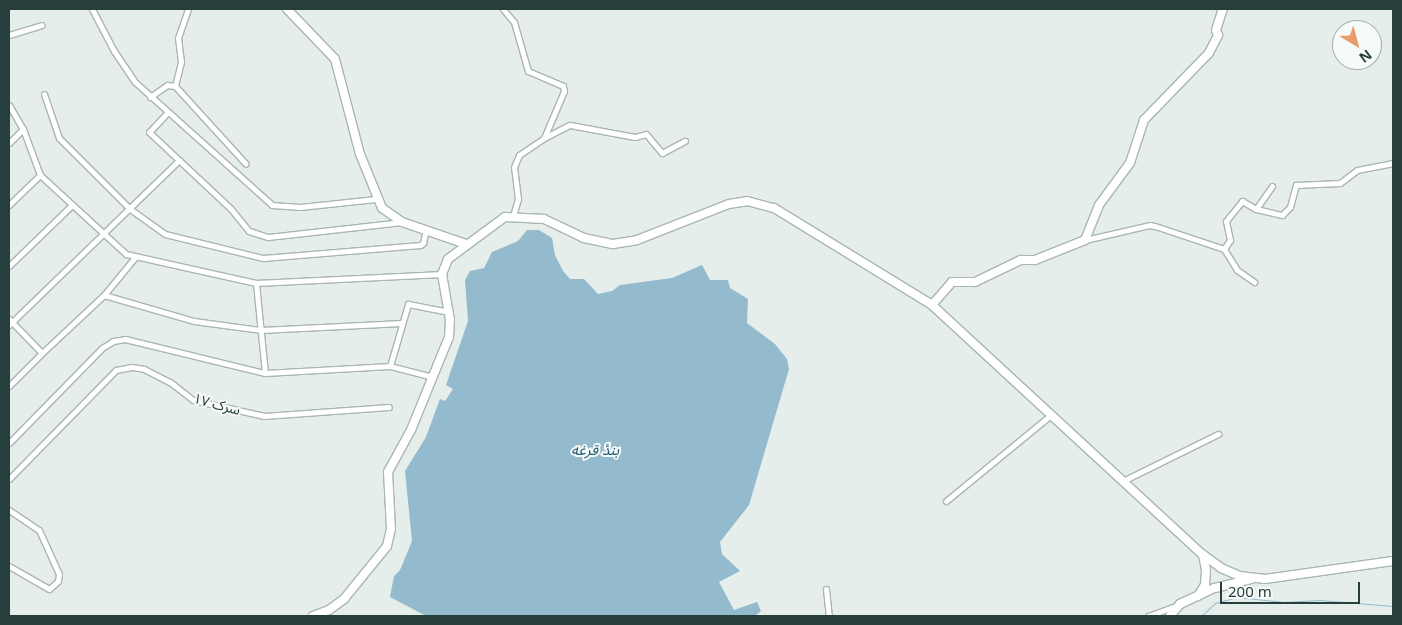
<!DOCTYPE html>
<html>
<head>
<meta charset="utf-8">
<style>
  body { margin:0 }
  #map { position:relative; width:1402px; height:625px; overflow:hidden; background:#e6eeeb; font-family:"Noto Sans","Noto Sans Arabic",sans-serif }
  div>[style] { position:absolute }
  .water>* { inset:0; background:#93bbcd }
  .stream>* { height:1px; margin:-0.5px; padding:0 0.5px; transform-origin:0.5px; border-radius:0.5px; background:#93bbcd }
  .roads { filter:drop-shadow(1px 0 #a9b6b3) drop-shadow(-1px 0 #a9b6b3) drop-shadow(0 1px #a9b6b3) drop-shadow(0 -1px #a9b6b3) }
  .street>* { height:5px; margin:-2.5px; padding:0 2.5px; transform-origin:2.5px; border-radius:2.5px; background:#fff }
  .secondary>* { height:8px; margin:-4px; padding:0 4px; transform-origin:4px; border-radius:4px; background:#fff }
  span { translate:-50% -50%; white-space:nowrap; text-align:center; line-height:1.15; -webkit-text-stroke:4px #f6faf9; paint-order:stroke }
  .street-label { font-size:14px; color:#263e3c }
  .water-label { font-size:15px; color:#245c76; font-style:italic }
  .frame { position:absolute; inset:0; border:10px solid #263e3c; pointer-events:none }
  .north { position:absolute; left:1332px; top:20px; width:50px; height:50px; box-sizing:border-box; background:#f6faf9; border:1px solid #a3afad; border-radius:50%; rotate:143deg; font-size:14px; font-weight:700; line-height:20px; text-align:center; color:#263e3c }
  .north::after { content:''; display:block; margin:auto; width:18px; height:22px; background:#e79c6a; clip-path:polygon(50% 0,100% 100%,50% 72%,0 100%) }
  .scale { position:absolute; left:1220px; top:582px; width:140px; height:22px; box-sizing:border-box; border:2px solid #263e3c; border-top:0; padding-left:6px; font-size:15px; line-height:18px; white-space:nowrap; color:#263e3c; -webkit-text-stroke:4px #f6faf9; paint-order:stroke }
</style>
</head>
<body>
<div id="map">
  <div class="water">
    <div style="clip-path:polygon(527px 230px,539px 230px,552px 238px,555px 255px,563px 271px,570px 279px,584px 279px,598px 294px,612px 291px,620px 285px,672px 278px,702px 265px,710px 280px,728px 280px,730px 288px,748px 299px,747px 323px,775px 344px,787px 359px,789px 369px,749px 505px,720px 542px,722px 554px,740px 571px,719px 582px,734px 610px,757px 602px,761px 611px,755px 616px,426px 616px,390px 597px,394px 576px,400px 570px,412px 541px,405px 471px,426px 437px,440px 399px,445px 401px,453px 389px,446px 385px,468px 321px,465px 280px,470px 271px,484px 268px,492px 252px,518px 241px)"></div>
  </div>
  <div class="stream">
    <div style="left:1201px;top:616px;width:19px;rotate:-43deg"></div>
    <div style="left:1215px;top:603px;width:23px;rotate:-15deg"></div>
    <div style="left:1237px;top:597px;width:47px;rotate:6.1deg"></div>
    <div style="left:1284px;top:602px;width:36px;rotate:-3deg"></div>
    <div style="left:1320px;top:600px;width:73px;rotate:4.7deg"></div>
  </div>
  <div class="roads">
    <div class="street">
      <div style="left:92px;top:9px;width:47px;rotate:62.4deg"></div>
      <div style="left:114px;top:51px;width:37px;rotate:56deg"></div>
      <div style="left:135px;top:82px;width:184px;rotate:41.9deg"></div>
      <div style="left:272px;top:205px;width:28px;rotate:4deg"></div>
      <div style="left:300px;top:207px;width:76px;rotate:-6deg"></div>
      <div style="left:503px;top:9px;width:17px;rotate:50deg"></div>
      <div style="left:514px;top:22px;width:51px;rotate:74.1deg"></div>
      <div style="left:528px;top:71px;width:38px;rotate:23deg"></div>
      <div style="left:563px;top:86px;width:5px;rotate:79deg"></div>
      <div style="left:564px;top:91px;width:51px;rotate:113.1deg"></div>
      <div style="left:9px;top:35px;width:34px;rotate:-17deg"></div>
      <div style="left:175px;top:86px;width:25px;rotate:-76deg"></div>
      <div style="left:181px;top:62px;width:24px;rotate:-97deg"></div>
      <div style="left:178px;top:38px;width:31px;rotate:-71deg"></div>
      <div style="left:44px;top:94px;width:46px;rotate:71.2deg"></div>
      <div style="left:59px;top:138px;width:100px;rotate:45deg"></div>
      <div style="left:130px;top:209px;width:43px;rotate:35.5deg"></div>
      <div style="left:165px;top:234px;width:101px;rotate:13.8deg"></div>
      <div style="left:263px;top:258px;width:158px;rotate:-4.7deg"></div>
      <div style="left:420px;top:245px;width:4px;rotate:-34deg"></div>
      <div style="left:423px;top:243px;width:14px;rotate:-78deg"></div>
      <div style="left:150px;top:97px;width:21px;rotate:-35deg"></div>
      <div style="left:167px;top:85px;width:8px;rotate:7deg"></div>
      <div style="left:175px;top:86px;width:105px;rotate:47.7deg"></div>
      <div style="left:9px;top:105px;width:28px;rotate:60deg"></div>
      <div style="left:23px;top:129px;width:49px;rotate:69.7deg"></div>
      <div style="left:40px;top:175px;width:117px;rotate:42.6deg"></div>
      <div style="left:126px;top:254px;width:133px;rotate:12.6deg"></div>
      <div style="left:256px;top:283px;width:186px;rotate:-2.8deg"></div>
      <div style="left:167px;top:113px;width:26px;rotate:133deg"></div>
      <div style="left:149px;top:132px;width:112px;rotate:43.2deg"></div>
      <div style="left:231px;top:209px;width:28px;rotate:51deg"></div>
      <div style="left:249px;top:231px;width:20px;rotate:18deg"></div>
      <div style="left:268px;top:237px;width:135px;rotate:-6.4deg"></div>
      <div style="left:9px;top:143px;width:20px;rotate:-45deg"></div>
      <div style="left:9px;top:205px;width:43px;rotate:-44.1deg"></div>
      <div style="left:1256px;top:209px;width:28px;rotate:-55deg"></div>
      <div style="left:513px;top:216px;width:18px;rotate:-74deg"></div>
      <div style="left:518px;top:199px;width:32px;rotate:-97deg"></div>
      <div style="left:514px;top:167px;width:13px;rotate:-67deg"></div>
      <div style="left:519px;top:155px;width:30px;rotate:-34deg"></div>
      <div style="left:544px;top:138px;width:29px;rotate:-27deg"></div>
      <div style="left:570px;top:125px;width:66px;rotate:10.5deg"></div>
      <div style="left:635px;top:137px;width:11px;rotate:-15deg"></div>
      <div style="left:646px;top:134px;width:25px;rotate:50deg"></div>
      <div style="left:662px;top:153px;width:26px;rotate:-28deg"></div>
      <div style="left:1085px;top:240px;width:67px;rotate:-13deg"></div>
      <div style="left:1150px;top:225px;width:8px;rotate:14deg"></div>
      <div style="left:1158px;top:227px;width:70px;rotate:18.4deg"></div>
      <div style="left:1224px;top:249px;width:25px;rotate:58deg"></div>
      <div style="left:1237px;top:270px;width:21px;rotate:35deg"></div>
      <div style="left:1224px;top:249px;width:11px;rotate:-56deg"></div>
      <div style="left:1230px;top:240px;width:19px;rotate:-102deg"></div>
      <div style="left:1226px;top:221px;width:26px;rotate:-51deg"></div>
      <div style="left:1242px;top:201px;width:16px;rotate:30deg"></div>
      <div style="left:1256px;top:209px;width:27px;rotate:13deg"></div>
      <div style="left:1282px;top:215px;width:11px;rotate:-45deg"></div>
      <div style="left:1290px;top:207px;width:23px;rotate:-75deg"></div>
      <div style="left:1296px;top:185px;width:44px;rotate:-2.6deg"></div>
      <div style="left:1340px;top:183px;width:21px;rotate:-37deg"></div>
      <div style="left:1357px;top:170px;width:37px;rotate:-11deg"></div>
      <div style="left:9px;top:266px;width:86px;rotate:-44.1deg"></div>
      <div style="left:256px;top:283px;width:90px;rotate:84.3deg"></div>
      <div style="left:104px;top:295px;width:94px;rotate:16.1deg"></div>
      <div style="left:194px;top:321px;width:68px;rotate:7.7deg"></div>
      <div style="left:261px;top:330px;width:141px;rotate:-2.8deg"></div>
      <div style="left:9px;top:319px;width:47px;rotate:45.9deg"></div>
      <div style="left:42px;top:353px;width:85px;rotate:-43.1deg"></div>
      <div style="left:104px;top:295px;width:50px;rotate:-50.6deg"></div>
      <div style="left:9px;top:325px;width:237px;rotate:-44.1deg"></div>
      <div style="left:433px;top:377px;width:44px;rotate:-165.7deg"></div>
      <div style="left:390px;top:366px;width:65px;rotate:-73.8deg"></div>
      <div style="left:408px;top:304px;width:42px;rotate:11deg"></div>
      <div style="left:9px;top:386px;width:47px;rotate:-45deg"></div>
      <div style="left:9px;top:443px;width:133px;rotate:-45.6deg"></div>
      <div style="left:102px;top:348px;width:13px;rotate:-32deg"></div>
      <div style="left:113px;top:341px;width:12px;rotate:-9deg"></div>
      <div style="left:125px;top:339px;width:144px;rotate:13.7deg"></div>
      <div style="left:265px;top:373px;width:125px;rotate:-3.2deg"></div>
      <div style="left:9px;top:479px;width:153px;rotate:-45.5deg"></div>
      <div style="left:116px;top:370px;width:16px;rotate:-11deg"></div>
      <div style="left:132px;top:367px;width:12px;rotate:9deg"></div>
      <div style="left:144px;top:369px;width:29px;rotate:27deg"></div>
      <div style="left:170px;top:382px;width:29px;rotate:38deg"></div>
      <div style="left:193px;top:400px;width:73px;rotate:12.7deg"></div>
      <div style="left:264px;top:416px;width:125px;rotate:-4.1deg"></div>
      <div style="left:1125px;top:480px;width:104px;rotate:-26.3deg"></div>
      <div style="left:946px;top:501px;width:137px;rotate:-39.4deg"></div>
      <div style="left:9px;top:510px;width:36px;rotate:34deg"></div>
      <div style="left:39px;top:530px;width:48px;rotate:65.6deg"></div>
      <div style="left:59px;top:574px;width:7px;rotate:98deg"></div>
      <div style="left:58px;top:581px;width:12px;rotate:138deg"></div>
      <div style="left:49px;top:589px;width:46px;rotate:-150.1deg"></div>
      <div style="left:826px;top:589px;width:27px;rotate:84deg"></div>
      <div style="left:1148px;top:616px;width:32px;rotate:-20deg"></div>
    </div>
    <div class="secondary">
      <div style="left:287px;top:9px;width:69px;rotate:46.2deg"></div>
      <div style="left:335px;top:59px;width:98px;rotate:75.3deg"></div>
      <div style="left:360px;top:154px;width:58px;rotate:67.8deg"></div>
      <div style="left:382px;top:208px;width:24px;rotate:35deg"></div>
      <div style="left:402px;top:222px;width:68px;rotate:19deg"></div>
      <div style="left:932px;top:305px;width:30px;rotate:-49deg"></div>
      <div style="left:952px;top:282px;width:23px"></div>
      <div style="left:975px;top:282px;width:51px;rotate:-25.6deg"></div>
      <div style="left:1021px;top:260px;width:14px"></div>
      <div style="left:1035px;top:260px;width:54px;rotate:-21.8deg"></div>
      <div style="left:1085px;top:240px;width:38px;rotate:-68deg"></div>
      <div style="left:1099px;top:205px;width:52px;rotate:-53.6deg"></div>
      <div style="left:1130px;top:163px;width:45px;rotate:-72deg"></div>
      <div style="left:1144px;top:120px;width:93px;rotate:-45.9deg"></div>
      <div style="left:1209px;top:53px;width:20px;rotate:-63deg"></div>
      <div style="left:1218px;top:35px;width:5px;rotate:-112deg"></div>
      <div style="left:1216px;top:30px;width:22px;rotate:-72deg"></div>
      <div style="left:1198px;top:596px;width:13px;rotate:-58deg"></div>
      <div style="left:1205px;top:585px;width:15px;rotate:-86deg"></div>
      <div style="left:1206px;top:570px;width:15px;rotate:-101deg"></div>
      <div style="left:313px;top:616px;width:17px;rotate:-21deg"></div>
      <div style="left:329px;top:610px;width:19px;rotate:-36deg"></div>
      <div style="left:344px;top:599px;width:68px;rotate:-50.9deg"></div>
      <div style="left:387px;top:546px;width:17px;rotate:-77deg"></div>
      <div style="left:391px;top:529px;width:57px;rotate:-93deg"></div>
      <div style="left:388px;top:472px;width:48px;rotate:-61.3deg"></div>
      <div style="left:411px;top:430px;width:100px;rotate:-67.8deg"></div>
      <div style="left:449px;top:337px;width:17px;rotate:-87deg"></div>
      <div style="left:450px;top:320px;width:47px;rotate:-99.9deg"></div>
      <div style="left:442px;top:274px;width:16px;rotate:-68deg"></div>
      <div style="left:448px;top:259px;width:71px;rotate:-36.4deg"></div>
      <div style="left:505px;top:217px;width:39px;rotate:3deg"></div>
      <div style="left:544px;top:219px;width:44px;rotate:25.4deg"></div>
      <div style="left:584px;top:238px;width:30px;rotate:12deg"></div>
      <div style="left:613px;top:244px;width:24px;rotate:-9deg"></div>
      <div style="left:637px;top:240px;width:99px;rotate:-21.4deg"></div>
      <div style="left:729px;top:204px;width:18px;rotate:-9deg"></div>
      <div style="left:747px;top:201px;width:28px;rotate:15deg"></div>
      <div style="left:774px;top:208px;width:185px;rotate:31.5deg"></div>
      <div style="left:932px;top:305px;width:367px;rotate:42.7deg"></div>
      <div style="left:1202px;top:554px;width:24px;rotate:36deg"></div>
      <div style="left:1221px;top:568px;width:21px;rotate:23deg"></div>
      <div style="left:1240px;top:576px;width:25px;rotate:7deg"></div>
      <div style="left:1265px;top:579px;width:129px;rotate:-8deg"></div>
      <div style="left:1170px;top:616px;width:16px;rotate:-50deg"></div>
      <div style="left:1180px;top:604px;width:38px;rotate:-25deg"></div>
      <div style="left:1215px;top:588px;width:38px;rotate:-14deg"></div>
    </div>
  </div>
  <div class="street-label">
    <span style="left:217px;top:404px;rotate:15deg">سرک ۱۷</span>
  </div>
  <div class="water-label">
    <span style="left:595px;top:450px">بندٔ قرغه</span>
  </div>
  <div class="frame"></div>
  <div class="north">N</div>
  <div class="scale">200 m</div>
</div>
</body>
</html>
